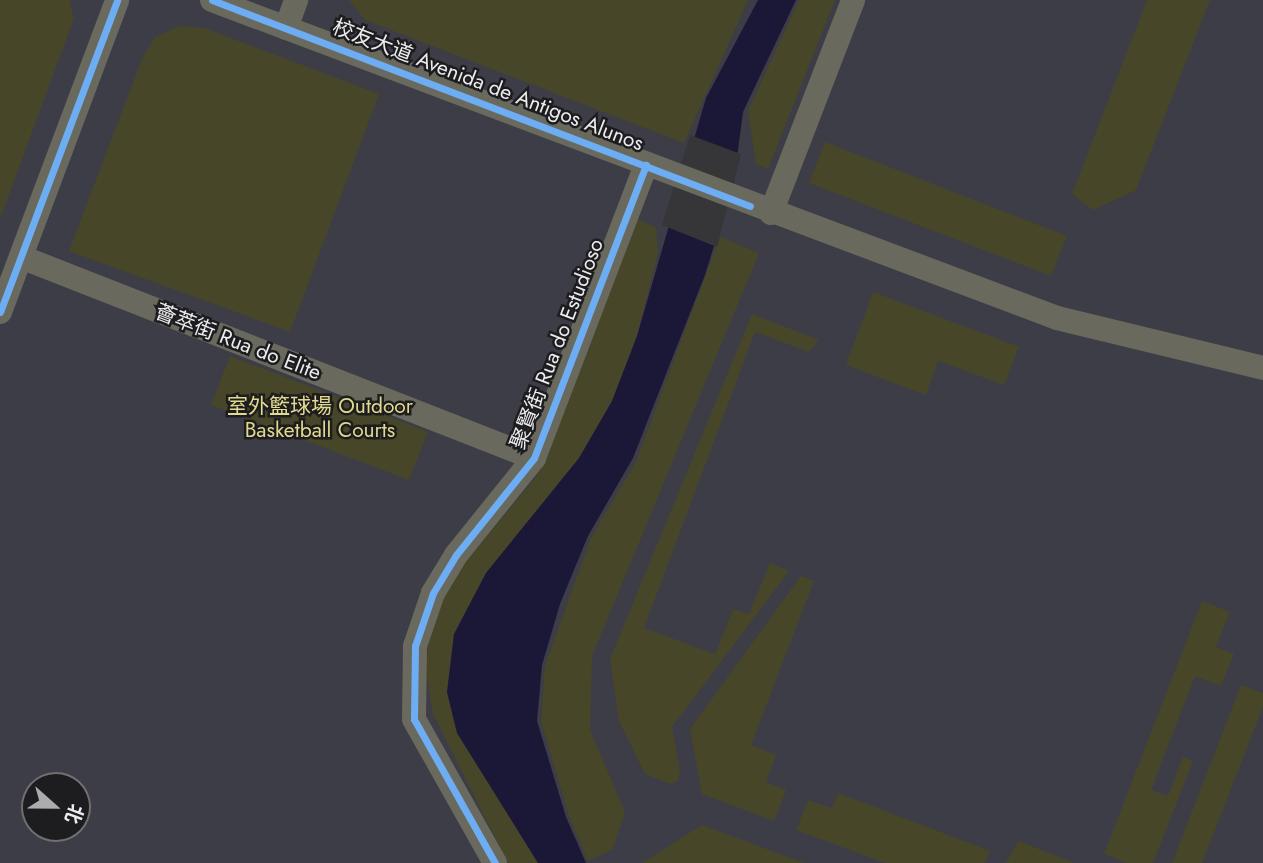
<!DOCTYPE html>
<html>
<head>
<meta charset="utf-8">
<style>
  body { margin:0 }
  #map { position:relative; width:1263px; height:863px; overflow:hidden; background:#363638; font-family:Jost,"Noto Sans SC",sans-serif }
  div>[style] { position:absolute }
  .built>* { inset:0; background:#3d3d47 }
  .green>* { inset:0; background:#484629 }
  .water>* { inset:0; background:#1b1737 }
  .pier>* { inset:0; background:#363638 }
  .minor>* { height:24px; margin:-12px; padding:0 12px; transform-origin:12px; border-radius:12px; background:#6a695e }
  .cycleway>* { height:7px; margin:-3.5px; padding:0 3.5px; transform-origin:3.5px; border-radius:3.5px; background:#6dadf4 }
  span { translate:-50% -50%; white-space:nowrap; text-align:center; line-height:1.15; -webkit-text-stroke:5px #1d1d1f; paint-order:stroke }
  .street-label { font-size:21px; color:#ececef }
  .park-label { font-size:21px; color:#e1d98e }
  .north { position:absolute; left:21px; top:772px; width:70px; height:70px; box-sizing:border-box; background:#1d1d1f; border:2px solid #707072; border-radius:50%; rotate:111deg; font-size:19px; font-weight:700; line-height:28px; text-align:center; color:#ececef }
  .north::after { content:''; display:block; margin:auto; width:24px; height:32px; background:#acacaf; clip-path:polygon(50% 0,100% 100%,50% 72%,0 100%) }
</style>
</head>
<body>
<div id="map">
  <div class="built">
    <div style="clip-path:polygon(evenodd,0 0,1263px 0,1263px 863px,0 863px,0 0,35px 786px,77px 786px,77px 828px,35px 828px,35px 786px)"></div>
  </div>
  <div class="green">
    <div style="clip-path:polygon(0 0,69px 0,74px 18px,0 219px)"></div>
    <div style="clip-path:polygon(349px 0,748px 0,684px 143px,365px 20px)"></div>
    <div style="clip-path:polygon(799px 0,835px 0,768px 169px,756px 164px,748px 111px)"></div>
    <div style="clip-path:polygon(1147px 0,1210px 0,1136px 190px,1093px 210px,1072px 194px)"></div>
    <div style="clip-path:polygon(179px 26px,204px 28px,379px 94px,290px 332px,69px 251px,142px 59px,155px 37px)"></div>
    <div style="clip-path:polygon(825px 142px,1067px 236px,1051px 276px,809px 183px)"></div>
    <div style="clip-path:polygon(635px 217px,656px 228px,658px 252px,637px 336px,612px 401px,579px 458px,486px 573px,454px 634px,447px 692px,457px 733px,538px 863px,508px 863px,433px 714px,425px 665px,433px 619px,451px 580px,536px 477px,548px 455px)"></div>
    <div style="clip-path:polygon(720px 237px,759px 253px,592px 656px,590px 730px,625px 812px,613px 849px,588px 861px,569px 816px,541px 721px,545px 666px,591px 538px,636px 462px)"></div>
    <div style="clip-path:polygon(873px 292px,1019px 347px,1004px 385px,938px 361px,926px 395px,846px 365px)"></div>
    <div style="clip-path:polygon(752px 314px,819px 340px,809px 352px,755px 332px,644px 628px,715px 654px,733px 609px,749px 614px,770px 563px,789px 571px,672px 727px,680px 770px,678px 781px,670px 784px,645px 774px,619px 721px,610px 659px)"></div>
    <div style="clip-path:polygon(230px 356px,428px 432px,409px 480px,211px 405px)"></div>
    <div style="clip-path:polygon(801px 576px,814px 581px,751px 745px,776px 755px,766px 782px,786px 790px,774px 821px,702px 794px,690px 729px)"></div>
    <div style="clip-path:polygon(1202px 601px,1230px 612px,1216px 647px,1234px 654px,1221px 686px,1195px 676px,1151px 790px,1168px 796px,1183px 757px,1193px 761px,1153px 863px,1127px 863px,1104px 854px)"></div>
    <div style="clip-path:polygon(1241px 685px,1263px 693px,1263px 707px,1202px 863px,1172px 863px)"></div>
    <div style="clip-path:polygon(838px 793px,990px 851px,985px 863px,885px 863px,796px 830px,808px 800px,832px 808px)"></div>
    <div style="clip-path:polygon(702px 825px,804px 863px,642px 863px)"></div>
    <div style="clip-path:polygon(1018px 841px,1075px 863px,1006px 863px)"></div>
  </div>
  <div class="water">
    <div style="clip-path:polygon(758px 0,796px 0,743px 112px,734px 181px,705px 275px,633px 458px,588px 536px,560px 604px,542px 665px,537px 721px,566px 817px,586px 863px,538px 863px,457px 733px,447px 692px,454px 634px,486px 573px,579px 458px,612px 401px,637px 336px,706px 98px)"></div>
  </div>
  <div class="pier">
    <div style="clip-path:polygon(690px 135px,741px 154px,717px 247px,662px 225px)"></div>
  </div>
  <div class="minor">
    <div style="left:212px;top:0;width:903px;rotate:20.62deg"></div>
    <div style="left:1057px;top:318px;width:212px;rotate:13.6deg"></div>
    <div style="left:286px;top:28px;width:30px;rotate:-70deg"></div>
    <div style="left:771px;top:213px;width:228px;rotate:-68.9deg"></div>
    <div style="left:21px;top:257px;width:551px;rotate:21.4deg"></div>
    <div style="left:0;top:312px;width:333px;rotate:-69.4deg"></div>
    <div style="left:495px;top:863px;width:165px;rotate:-119.4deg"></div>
    <div style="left:414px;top:719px;width:73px;rotate:-89.2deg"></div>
    <div style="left:415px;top:646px;width:56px;rotate:-71.2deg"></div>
    <div style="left:433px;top:593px;width:44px;rotate:-58.8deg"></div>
    <div style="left:456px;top:555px;width:124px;rotate:-51.2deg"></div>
    <div style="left:534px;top:458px;width:314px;rotate:-69.1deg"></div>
  </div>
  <div class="cycleway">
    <div style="left:212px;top:0;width:576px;rotate:20.95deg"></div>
    <div style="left:0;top:312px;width:333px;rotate:-69.4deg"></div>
    <div style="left:495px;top:863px;width:165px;rotate:-119.4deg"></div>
    <div style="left:414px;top:719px;width:73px;rotate:-89.2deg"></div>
    <div style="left:415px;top:646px;width:56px;rotate:-71.2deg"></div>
    <div style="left:433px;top:593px;width:44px;rotate:-58.8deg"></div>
    <div style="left:456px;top:555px;width:124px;rotate:-51.2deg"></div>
    <div style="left:534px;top:458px;width:314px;rotate:-69.1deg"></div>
  </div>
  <div class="street-label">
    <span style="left:488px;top:85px;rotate:21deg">校友大道 Avenida de Antigos Alunos</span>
    <span style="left:238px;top:342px;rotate:21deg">薈萃街 Rua do Elite</span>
    <span style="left:557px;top:344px;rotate:-69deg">聚賢街 Rua do Estudioso</span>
  </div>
  <div class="park-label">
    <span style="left:320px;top:418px">室外籃球場 Outdoor<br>Basketball Courts</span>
  </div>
  <div class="north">北</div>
</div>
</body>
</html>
